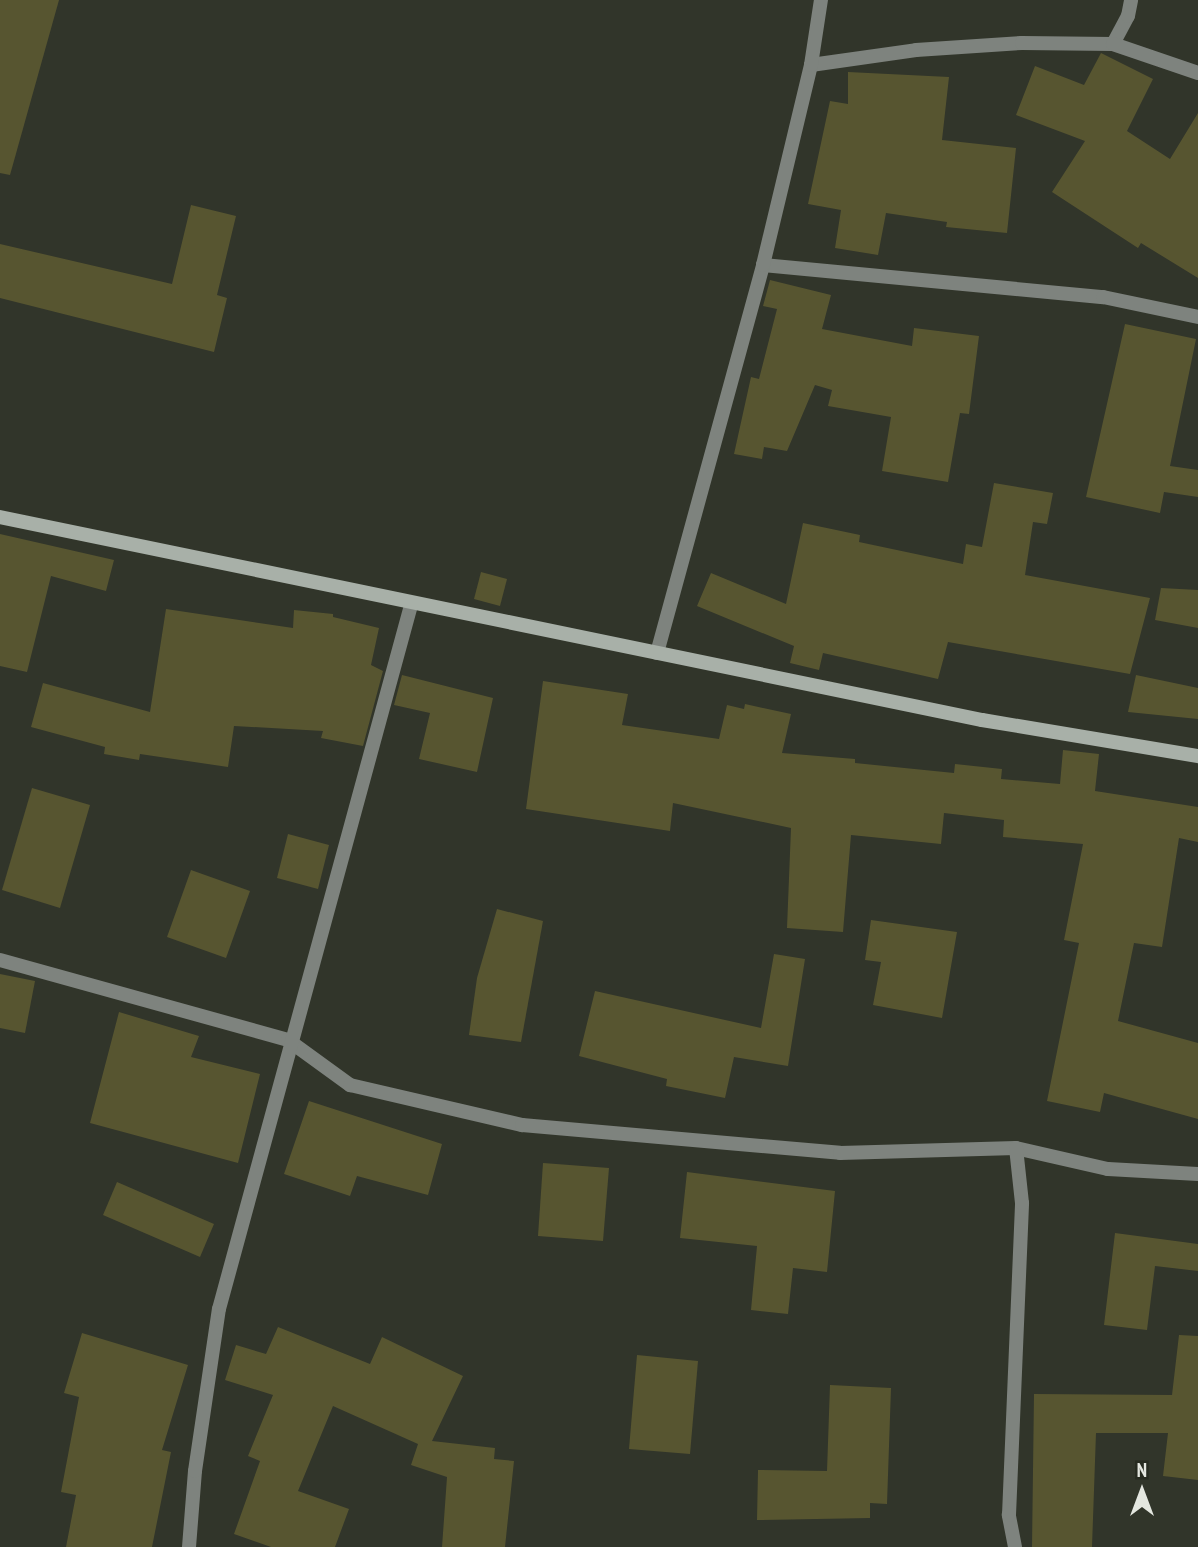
<!DOCTYPE html>
<html>
<head>
<meta charset="utf-8">
<style>
  body { margin:0 }
  #map { position:relative; width:1198px; height:1547px; overflow:hidden; background:#31352a; font-family:"PT Sans Narrow",sans-serif }
  div>[style] { position:absolute }
  .building>* { inset:0; background:#575530 }
  .street>* { height:14px; margin:-7px; padding:0 7px; transform-origin:7px; border-radius:7px; background:#7e837e }
  .secondary>* { height:14px; margin:-7px; padding:0 7px; transform-origin:7px; border-radius:7px; background:#a8b0a8 }
  span { translate:-50% -50%; white-space:nowrap; text-align:center; line-height:1.15; -webkit-text-stroke:5px #272b20; paint-order:stroke }
  .north { position:absolute; left:1107px; top:1456px; width:70px; height:70px; -webkit-text-stroke:5px #272b20; paint-order:stroke; rotate:0deg; font-size:19px; font-weight:700; line-height:28px; text-align:center; color:#e4e7e0 }
  .north::after { content:''; display:block; margin:auto; width:24px; height:32px; background:#e4e7e0; clip-path:polygon(50% 0,100% 100%,50% 72%,0 100%) }
</style>
</head>
<body>
<div id="map">
  <div class="building">
    <div style="clip-path:polygon(0 0,59px 0,10px 175px,0 173px)"></div>
    <div style="clip-path:polygon(1101px 53px,1153px 79px,1127px 131px,1170px 159px,1198px 113px,1198px 278px,1141px 243px,1138px 248px,1052px 192px,1085px 141px,1016px 115px,1035px 66px,1084px 85px)"></div>
    <div style="clip-path:polygon(848px 72px,949px 77px,942px 140px,1016px 148px,1007px 233px,946px 227px,947px 222px,886px 213px,878px 255px,835px 248px,841px 210px,808px 204px,830px 101px,848px 104px)"></div>
    <div style="clip-path:polygon(191px 205px,236px 216px,217px 295px,227px 298px,214px 352px,0 298px,0 244px,172px 284px)"></div>
    <div style="clip-path:polygon(770px 280px,831px 295px,822px 329px,912px 346px,914px 328px,979px 336px,969px 414px,960px 413px,948px 482px,882px 471px,891px 417px,828px 406px,832px 390px,815px 385px,787px 451px,764px 447px,762px 459px,734px 454px,751px 377px,759px 379px,777px 309px,763px 306px)"></div>
    <div style="clip-path:polygon(1125px 324px,1196px 339px,1170px 466px,1198px 470px,1198px 497px,1164px 492px,1160px 513px,1086px 497px)"></div>
    <div style="clip-path:polygon(994px 483px,1053px 493px,1047px 524px,1033px 522px,1025px 575px,1150px 598px,1130px 674px,948px 642px,938px 679px,823px 653px,819px 670px,790px 663px,794px 646px,697px 606px,711px 573px,786px 604px,803px 523px,860px 535px,859px 542px,963px 564px,966px 544px,982px 547px)"></div>
    <div style="clip-path:polygon(0 534px,114px 560px,106px 591px,51px 576px,27px 672px,0 666px)"></div>
    <div style="clip-path:polygon(481px 572px,507px 579px,500px 606px,474px 599px)"></div>
    <div style="clip-path:polygon(1161px 588px,1198px 590px,1198px 628px,1155px 620px)"></div>
    <div style="clip-path:polygon(166px 609px,293px 628px,294px 610px,333px 614px,333px 617px,379px 628px,371px 665px,383px 671px,363px 746px,321px 738px,323px 731px,234px 726px,228px 767px,140px 754px,139px 760px,104px 754px,105px 747px,31px 727px,43px 683px,150px 712px)"></div>
    <div style="clip-path:polygon(402px 675px,493px 698px,477px 772px,419px 759px,430px 713px,394px 705px)"></div>
    <div style="clip-path:polygon(1136px 675px,1198px 688px,1198px 719px,1128px 712px)"></div>
    <div style="clip-path:polygon(543px 681px,628px 694px,622px 725px,719px 739px,727px 705px,744px 709px,745px 704px,791px 714px,782px 753px,855px 759px,855px 763px,954px 773px,955px 764px,1002px 769px,1001px 779px,1060px 784px,1063px 750px,1099px 754px,1095px 791px,1198px 807px,1198px 842px,1179px 838px,1162px 947px,1134px 943px,1118px 1021px,1198px 1043px,1198px 1119px,1104px 1093px,1100px 1112px,1047px 1101px,1079px 943px,1064px 940px,1083px 844px,1003px 837px,1004px 820px,944px 813px,941px 844px,851px 835px,843px 932px,787px 928px,791px 828px,673px 803px,670px 831px,526px 809px)"></div>
    <div style="clip-path:polygon(32px 788px,90px 805px,60px 908px,2px 890px)"></div>
    <div style="clip-path:polygon(288px 834px,329px 845px,318px 889px,277px 878px)"></div>
    <div style="clip-path:polygon(191px 870px,250px 891px,226px 958px,167px 937px)"></div>
    <div style="clip-path:polygon(497px 909px,543px 921px,521px 1042px,469px 1035px,477px 978px)"></div>
    <div style="clip-path:polygon(871px 920px,957px 932px,942px 1018px,873px 1005px,881px 962px,865px 960px)"></div>
    <div style="clip-path:polygon(774px 954px,805px 959px,788px 1066px,734px 1057px,725px 1098px,666px 1086px,667px 1079px,579px 1056px,595px 991px,761px 1028px)"></div>
    <div style="clip-path:polygon(0 974px,35px 981px,25px 1033px,0 1028px)"></div>
    <div style="clip-path:polygon(119px 1012px,199px 1036px,191px 1057px,260px 1074px,238px 1163px,90px 1123px)"></div>
    <div style="clip-path:polygon(309px 1101px,442px 1144px,428px 1195px,357px 1176px,350px 1196px,284px 1174px)"></div>
    <div style="clip-path:polygon(543px 1163px,609px 1168px,603px 1241px,538px 1236px)"></div>
    <div style="clip-path:polygon(687px 1172px,835px 1191px,827px 1272px,793px 1268px,788px 1314px,751px 1310px,757px 1246px,680px 1238px)"></div>
    <div style="clip-path:polygon(117px 1182px,214px 1224px,200px 1257px,103px 1215px)"></div>
    <div style="clip-path:polygon(1115px 1233px,1198px 1244px,1198px 1271px,1155px 1266px,1147px 1330px,1104px 1325px)"></div>
    <div style="clip-path:polygon(278px 1327px,370px 1364px,382px 1337px,463px 1376px,432px 1441px,495px 1448px,494px 1459px,514px 1461px,505px 1547px,442px 1547px,447px 1477px,411px 1465px,418px 1444px,333px 1406px,298px 1491px,349px 1509px,335px 1547px,271px 1547px,234px 1534px,260px 1461px,248px 1456px,273px 1395px,225px 1380px,236px 1345px,266px 1354px)"></div>
    <div style="clip-path:polygon(82px 1333px,188px 1365px,162px 1450px,171px 1452px,152px 1547px,66px 1547px,76px 1495px,61px 1492px,79px 1397px,64px 1393px)"></div>
    <div style="clip-path:polygon(1179px 1335px,1198px 1336px,1198px 1480px,1163px 1476px,1168px 1433px,1096px 1433px,1092px 1547px,1032px 1547px,1034px 1394px,1172px 1395px)"></div>
    <div style="clip-path:polygon(637px 1355px,698px 1361px,690px 1454px,629px 1449px)"></div>
    <div style="clip-path:polygon(830px 1385px,891px 1388px,887px 1504px,870px 1503px,870px 1518px,757px 1520px,758px 1470px,827px 1471px)"></div>
  </div>
  <div class="street">
    <div style="left:1113px;top:44px;width:32px;rotate:-62deg"></div>
    <div style="left:1128px;top:16px;width:16px;rotate:-79deg"></div>
    <div style="left:811px;top:65px;width:106px;rotate:-8.1deg"></div>
    <div style="left:916px;top:50px;width:106px;rotate:-3.8deg"></div>
    <div style="left:1022px;top:43px;width:91px;rotate:0.6deg"></div>
    <div style="left:1113px;top:44px;width:90px;rotate:18.8deg"></div>
    <div style="left:763px;top:265px;width:342px;rotate:5.4deg"></div>
    <div style="left:1103px;top:297px;width:97px;rotate:11.9deg"></div>
    <div style="left:657px;top:653px;width:402px;rotate:-74.7deg"></div>
    <div style="left:763px;top:265px;width:206px;rotate:-76.5deg"></div>
    <div style="left:811px;top:65px;width:66px;rotate:-81.3deg"></div>
    <div style="left:0;top:960px;width:299px;rotate:15.5deg"></div>
    <div style="left:288px;top:1040px;width:77px;rotate:36deg"></div>
    <div style="left:350px;top:1085px;width:177px;rotate:13.1deg"></div>
    <div style="left:522px;top:1125px;width:319px;rotate:5deg"></div>
    <div style="left:840px;top:1153px;width:176px;rotate:-1.6deg"></div>
    <div style="left:1016px;top:1148px;width:94px;rotate:12.9deg"></div>
    <div style="left:1108px;top:1169px;width:90px;rotate:3.2deg"></div>
    <div style="left:189px;top:1547px;width:76px;rotate:-85.5deg"></div>
    <div style="left:195px;top:1471px;width:164px;rotate:-81.6deg"></div>
    <div style="left:219px;top:1309px;width:730px;rotate:-74.74deg"></div>
    <div style="left:1015px;top:1547px;width:33px;rotate:-101deg"></div>
    <div style="left:1009px;top:1515px;width:312px;rotate:-87.6deg"></div>
    <div style="left:1022px;top:1203px;width:55px;rotate:-96.2deg"></div>
  </div>
  <div class="secondary">
    <div style="left:0;top:517px;width:1003px;rotate:11.68deg"></div>
    <div style="left:982px;top:720px;width:219px;rotate:9.5deg"></div>
  </div>
  <div class="north">N</div>
</div>
</body>
</html>
